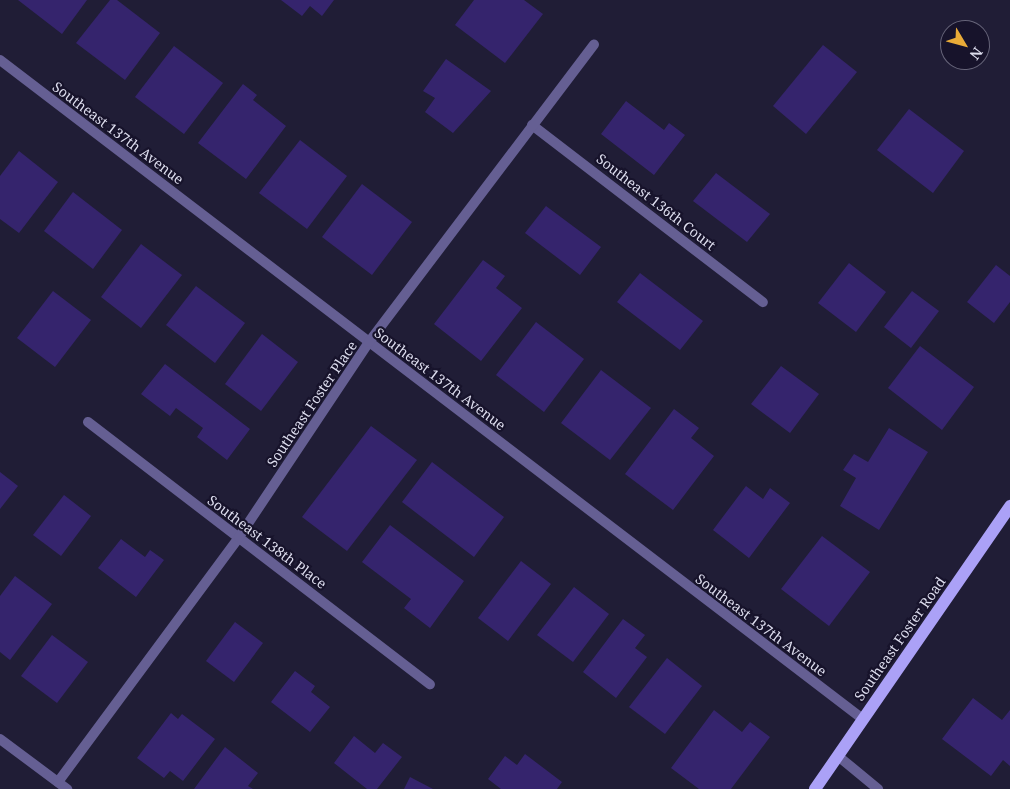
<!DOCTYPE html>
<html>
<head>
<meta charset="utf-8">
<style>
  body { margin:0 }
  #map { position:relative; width:1010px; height:789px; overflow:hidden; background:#201d36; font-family:"Noto Serif",serif }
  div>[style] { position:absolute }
  .building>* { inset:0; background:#35246d }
  .service>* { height:10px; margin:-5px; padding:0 5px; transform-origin:5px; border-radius:5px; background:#655f93 }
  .minor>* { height:10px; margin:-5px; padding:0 5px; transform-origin:5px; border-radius:5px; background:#655f93 }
  .primary>* { height:12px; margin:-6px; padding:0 6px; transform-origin:6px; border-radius:6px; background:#aba1f7 }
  span { translate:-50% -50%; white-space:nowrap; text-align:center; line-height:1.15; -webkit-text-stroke:4.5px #17132b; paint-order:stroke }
  .street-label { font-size:14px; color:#dde }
  .north { position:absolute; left:940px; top:20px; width:50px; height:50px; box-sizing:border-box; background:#17132b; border:1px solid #666479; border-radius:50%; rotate:127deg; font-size:14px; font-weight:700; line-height:20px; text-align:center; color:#dde }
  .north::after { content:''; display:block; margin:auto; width:18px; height:22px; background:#e9ab38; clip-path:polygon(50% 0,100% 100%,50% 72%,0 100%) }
</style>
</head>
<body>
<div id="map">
  <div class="building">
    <div style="clip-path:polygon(18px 0,87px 0,62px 34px)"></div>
    <div style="clip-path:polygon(110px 0,117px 0,160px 33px,125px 80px,76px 43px)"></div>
    <div style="clip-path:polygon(281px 0,334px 0,322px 16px,310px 6px,302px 16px)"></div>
    <div style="clip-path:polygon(474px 0,524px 0,543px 14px,505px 63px,455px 25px)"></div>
    <div style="clip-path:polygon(823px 45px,857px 72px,806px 134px,773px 106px)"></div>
    <div style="clip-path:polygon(174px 46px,223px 83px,184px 134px,135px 97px)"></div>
    <div style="clip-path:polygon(446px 59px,491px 91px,453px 133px,425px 112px,435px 98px,423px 91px)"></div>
    <div style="clip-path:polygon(243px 84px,257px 95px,253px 100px,286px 126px,246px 179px,198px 143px)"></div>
    <div style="clip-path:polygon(626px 101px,664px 130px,669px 123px,685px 135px,654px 175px,601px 134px)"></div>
    <div style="clip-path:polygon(909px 109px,964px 151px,933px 193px,877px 150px)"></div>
    <div style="clip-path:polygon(300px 140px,347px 176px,307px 229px,259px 193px)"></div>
    <div style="clip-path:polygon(19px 151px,58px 182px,19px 233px,0 219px,0 176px)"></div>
    <div style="clip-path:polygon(716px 173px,770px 214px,747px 242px,693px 201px)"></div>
    <div style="clip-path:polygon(362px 184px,412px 222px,372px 275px,322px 237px)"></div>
    <div style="clip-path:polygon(73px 192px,122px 230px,93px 269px,44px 231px)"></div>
    <div style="clip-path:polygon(546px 206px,601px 247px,580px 275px,525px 233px)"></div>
    <div style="clip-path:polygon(141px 244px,182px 275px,141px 328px,101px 297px)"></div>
    <div style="clip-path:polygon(483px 260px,505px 276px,496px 288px,522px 308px,481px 361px,434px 324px)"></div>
    <div style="clip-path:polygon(849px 263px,886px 292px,856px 332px,818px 303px)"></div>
    <div style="clip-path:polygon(996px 265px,1010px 276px,1010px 302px,994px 323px,967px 302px)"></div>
    <div style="clip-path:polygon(640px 273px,703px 321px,680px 350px,617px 302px)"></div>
    <div style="clip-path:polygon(196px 286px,245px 323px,215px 363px,166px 325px)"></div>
    <div style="clip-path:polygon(53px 291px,91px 320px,55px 367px,17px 338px)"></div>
    <div style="clip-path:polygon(912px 291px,939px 311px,911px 348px,884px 327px)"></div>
    <div style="clip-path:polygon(536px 322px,584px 359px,544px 412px,496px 375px)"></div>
    <div style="clip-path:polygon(262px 334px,298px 362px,261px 411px,225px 384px)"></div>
    <div style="clip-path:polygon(920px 346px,974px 387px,942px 430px,888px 388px)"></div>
    <div style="clip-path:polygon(165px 364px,250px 429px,227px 460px,197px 437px,203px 428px,176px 408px,170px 416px,141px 394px)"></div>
    <div style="clip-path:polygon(781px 366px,819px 394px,790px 433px,751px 404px)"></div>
    <div style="clip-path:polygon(601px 370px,651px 408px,610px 460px,561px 423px)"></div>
    <div style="clip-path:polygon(674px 409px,699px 428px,691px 438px,714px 456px,673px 510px,625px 474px)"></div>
    <div style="clip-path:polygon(371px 426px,417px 460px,347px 551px,302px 517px)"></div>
    <div style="clip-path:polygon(889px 428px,928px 452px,879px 530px,840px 506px,856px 478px,843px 470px,854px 454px,868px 462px)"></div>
    <div style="clip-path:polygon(432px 462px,504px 517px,474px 557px,402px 502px)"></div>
    <div style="clip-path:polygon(0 472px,18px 486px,0 509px)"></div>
    <div style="clip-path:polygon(746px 486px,763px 499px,770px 488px,790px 503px,749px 558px,713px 530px)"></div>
    <div style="clip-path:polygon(64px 495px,91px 516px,61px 556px,33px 535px)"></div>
    <div style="clip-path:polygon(390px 525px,464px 581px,430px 628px,404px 608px,411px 599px,362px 562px)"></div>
    <div style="clip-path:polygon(822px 536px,870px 572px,829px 626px,781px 589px)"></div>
    <div style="clip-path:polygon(121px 539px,145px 557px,150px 550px,164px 560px,136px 597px,98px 568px)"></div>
    <div style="clip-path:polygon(521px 561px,551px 584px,508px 641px,478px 618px)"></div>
    <div style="clip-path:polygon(15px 576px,52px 604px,10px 660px,0 652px,0 596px)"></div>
    <div style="clip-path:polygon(574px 587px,609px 614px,573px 662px,537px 635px)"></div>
    <div style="clip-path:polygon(623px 619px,645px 635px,635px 648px,647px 657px,616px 698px,583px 672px)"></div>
    <div style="clip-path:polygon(235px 622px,263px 643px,234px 682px,206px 661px)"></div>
    <div style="clip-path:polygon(52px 635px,88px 662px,57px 703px,21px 676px)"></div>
    <div style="clip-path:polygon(667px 658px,702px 686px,665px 734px,629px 707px)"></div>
    <div style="clip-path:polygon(295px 671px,315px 686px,311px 692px,330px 707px,310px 732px,271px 702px)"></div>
    <div style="clip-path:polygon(973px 698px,1002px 720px,1010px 710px,1010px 766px,1003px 760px,991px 776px,942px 739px)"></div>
    <div style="clip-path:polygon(714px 710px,742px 732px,750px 722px,770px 737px,731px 789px,699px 789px,671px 768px)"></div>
    <div style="clip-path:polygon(171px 713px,178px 719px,182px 714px,215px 739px,183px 781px,170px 771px,164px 778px,137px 758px)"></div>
    <div style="clip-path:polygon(354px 736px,375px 753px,383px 743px,402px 757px,377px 789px,367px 789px,334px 763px)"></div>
    <div style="clip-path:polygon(225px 747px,258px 773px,248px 786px,253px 789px,194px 789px)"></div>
    <div style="clip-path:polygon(525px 754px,562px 782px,557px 789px,501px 789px,488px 779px,505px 756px,517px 765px)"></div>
    <div style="clip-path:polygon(410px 777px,433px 789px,404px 789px)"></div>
  </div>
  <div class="service">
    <div style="left:838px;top:756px;width:52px;rotate:39.5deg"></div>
  </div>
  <div class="minor">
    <div style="left:0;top:60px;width:1086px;rotate:37.37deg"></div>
    <div style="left:532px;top:125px;width:291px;rotate:37.5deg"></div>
    <div style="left:88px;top:422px;width:431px;rotate:37.5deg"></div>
    <div style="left:0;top:739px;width:84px;rotate:36.7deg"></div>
    <div style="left:58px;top:782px;width:305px;rotate:-53.5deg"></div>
    <div style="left:239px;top:537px;width:234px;rotate:-56.3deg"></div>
    <div style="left:369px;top:342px;width:373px;rotate:-52.9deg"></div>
  </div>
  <div class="primary">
    <div style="left:815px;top:789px;width:344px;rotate:-55.4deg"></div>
  </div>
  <div class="street-label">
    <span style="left:118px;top:133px;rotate:37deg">Southeast 137th Avenue</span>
    <span style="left:656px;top:202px;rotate:38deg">Southeast 136th Court</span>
    <span style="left:440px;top:379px;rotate:37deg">Southeast 137th Avenue</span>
    <span style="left:312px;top:404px;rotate:-56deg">Southeast Foster Place</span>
    <span style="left:267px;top:542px;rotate:37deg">Southeast 138th Place</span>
    <span style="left:761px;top:625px;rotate:37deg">Southeast 137th Avenue</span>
    <span style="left:900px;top:639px;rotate:-55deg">Southeast Foster Road</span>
  </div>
  <div class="north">N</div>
</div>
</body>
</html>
